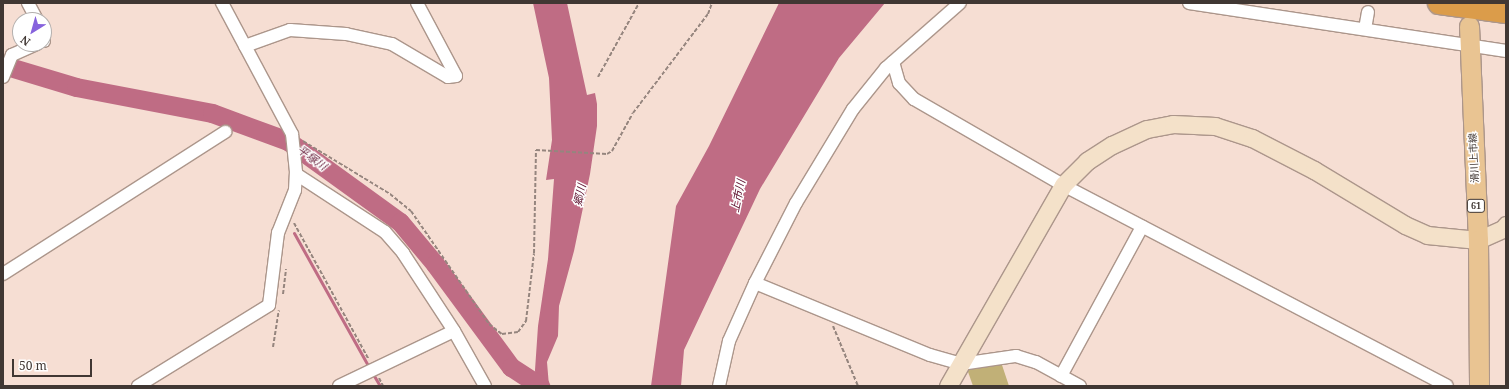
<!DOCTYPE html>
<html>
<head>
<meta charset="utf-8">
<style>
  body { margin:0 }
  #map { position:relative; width:1509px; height:389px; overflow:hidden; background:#f6ded3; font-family:"Noto Serif","Noto Sans JP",serif }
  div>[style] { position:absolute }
  .green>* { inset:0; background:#c1b077 }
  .water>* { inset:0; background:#bf6c84 }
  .stream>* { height:3px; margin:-1.5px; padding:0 1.5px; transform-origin:1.5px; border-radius:1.5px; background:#bf6c84 }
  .river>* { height:19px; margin:-9.5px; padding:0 9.5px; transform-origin:9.5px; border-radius:9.5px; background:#bf6c84 }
  .path>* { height:2px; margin-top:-1px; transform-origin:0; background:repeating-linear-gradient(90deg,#95857e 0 4px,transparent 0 6px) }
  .roads { filter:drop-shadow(1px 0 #ac968b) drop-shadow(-1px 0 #ac968b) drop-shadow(0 1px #ac968b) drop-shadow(0 -1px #ac968b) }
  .street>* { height:12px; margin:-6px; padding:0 6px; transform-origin:6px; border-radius:6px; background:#fff }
  .secondary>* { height:17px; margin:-8.5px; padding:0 8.5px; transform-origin:8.5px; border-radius:8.5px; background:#f4e1c9 }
  .primary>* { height:19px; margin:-9.5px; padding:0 9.5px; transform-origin:9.5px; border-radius:9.5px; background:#e9c492 }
  .highway>* { height:22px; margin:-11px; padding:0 11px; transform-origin:11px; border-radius:11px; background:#db9c4a }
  span { translate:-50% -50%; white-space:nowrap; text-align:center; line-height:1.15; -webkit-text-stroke:3px #fff; paint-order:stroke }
  .shield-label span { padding:1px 3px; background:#fff; border:1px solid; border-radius:3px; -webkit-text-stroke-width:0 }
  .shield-label { font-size:9px; color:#403733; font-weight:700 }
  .street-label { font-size:10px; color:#403733 }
  .water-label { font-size:11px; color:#5d102e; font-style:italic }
  .frame { position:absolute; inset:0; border:4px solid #403733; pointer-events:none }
  .north { position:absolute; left:12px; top:12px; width:40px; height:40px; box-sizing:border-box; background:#fff; border:1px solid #b3afad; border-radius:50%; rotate:217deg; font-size:11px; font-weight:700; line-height:16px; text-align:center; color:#403733 }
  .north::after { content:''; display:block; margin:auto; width:14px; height:18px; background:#8763dd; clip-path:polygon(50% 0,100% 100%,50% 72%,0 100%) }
  .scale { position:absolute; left:12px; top:359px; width:80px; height:18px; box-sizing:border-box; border:2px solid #403733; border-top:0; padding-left:5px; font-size:12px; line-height:14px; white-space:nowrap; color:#403733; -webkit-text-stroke:3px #fff; paint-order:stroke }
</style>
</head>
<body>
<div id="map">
  <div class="green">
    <div style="clip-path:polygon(999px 356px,1009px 386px,973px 386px,967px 369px)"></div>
  </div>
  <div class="water">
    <div style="clip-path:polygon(533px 3px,567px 3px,587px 95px,595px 93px,597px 104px,597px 126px,590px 174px,574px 251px,559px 306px,558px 336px,547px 362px,549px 386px,536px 386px,535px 370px,538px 326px,548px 259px,554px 179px,546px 180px,552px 140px,549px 78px)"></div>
    <div style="clip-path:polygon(779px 3px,885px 3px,839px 58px,760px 189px,684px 350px,681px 386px,651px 386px,676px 206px,709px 146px)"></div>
  </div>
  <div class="stream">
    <div style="left:294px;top:233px;width:156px;rotate:60.8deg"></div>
    <div style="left:373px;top:374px;width:14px;rotate:60deg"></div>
  </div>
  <div class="river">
    <div style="left:3px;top:65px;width:76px;rotate:16.8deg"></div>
    <div style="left:76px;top:87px;width:138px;rotate:10.8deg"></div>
    <div style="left:212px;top:113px;width:81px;rotate:20.2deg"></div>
    <div style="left:288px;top:141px;width:138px;rotate:35.9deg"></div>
    <div style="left:400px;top:222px;width:55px;rotate:50.2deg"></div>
    <div style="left:435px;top:264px;width:128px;rotate:53.6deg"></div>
    <div style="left:511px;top:367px;width:35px;rotate:33deg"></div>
  </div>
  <div class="path">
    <div style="left:598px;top:77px;width:85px;rotate:-61deg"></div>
    <div style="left:303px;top:141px;width:102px;rotate:31.3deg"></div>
    <div style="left:390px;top:194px;width:27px;rotate:39deg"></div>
    <div style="left:411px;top:211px;width:137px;rotate:55.4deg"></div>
    <div style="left:489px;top:324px;width:16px;rotate:38deg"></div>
    <div style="left:502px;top:334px;width:16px;rotate:-7deg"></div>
    <div style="left:518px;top:332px;width:14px;rotate:-54deg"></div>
    <div style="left:526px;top:321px;width:68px;rotate:-83.3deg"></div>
    <div style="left:534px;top:253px;width:103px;rotate:-88.9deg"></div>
    <div style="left:536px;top:150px;width:71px;rotate:3.2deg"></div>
    <div style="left:607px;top:154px;width:6px;rotate:-31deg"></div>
    <div style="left:612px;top:151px;width:43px;rotate:-61.1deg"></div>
    <div style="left:633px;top:113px;width:124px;rotate:-52.9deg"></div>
    <div style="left:708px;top:14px;width:12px;rotate:-70deg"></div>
    <div style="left:294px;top:223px;width:156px;rotate:61.3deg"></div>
    <div style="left:283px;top:294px;width:25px;rotate:-83deg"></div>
    <div style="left:833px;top:326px;width:65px;rotate:67.4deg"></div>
    <div style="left:273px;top:347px;width:37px;rotate:-81deg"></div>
    <div style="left:379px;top:378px;width:9px;rotate:63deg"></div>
  </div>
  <div class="roads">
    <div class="street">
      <div style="left:28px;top:3px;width:19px;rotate:62deg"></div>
      <div style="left:1189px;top:3px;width:321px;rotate:8.6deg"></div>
      <div style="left:1365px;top:29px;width:17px;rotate:-80deg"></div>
      <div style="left:44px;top:36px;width:5px;rotate:90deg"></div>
      <div style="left:245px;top:46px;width:48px;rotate:-19.6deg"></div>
      <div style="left:290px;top:30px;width:56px;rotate:4.1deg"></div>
      <div style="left:346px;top:34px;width:47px;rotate:12.3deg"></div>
      <div style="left:392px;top:44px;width:65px;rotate:30.5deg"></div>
      <div style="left:448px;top:77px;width:8px;rotate:-7deg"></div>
      <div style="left:456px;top:76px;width:83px;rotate:-118.1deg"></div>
      <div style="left:893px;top:62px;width:22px;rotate:74deg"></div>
      <div style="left:899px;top:83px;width:22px;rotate:47deg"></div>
      <div style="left:914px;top:99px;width:172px;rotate:30deg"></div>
      <div style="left:1063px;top:185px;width:433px;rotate:27.6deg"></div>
      <div style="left:3px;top:77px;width:24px;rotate:-68deg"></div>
      <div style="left:12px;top:55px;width:27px;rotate:-24deg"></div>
      <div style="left:296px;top:174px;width:106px;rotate:33.1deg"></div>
      <div style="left:385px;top:232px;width:28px;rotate:49deg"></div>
      <div style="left:403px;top:253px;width:93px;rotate:56.8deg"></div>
      <div style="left:3px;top:274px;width:264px;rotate:-32.6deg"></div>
      <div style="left:755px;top:283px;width:189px;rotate:22.4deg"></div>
      <div style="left:930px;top:355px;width:32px;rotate:16deg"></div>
      <div style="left:961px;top:364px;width:56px;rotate:-8.3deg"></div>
      <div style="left:1016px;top:356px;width:21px;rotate:17deg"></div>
      <div style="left:1036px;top:362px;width:50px;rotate:28.6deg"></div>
      <div style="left:1061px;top:376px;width:170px;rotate:-61.5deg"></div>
      <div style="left:138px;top:386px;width:154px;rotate:-31.7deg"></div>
      <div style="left:269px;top:305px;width:73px;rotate:-82.9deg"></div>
      <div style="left:278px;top:233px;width:46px;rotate:-68.4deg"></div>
      <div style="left:295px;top:190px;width:18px;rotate:-87deg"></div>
      <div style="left:296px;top:172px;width:38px;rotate:-96deg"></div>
      <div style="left:292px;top:134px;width:149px;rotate:-118.1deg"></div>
      <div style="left:339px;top:386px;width:127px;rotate:-25.6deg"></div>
      <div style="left:454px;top:331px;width:63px;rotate:60.6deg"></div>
      <div style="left:719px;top:386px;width:46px;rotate:-77.5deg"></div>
      <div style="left:729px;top:341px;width:64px;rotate:-65.9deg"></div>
      <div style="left:755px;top:283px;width:90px;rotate:-62.9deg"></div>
      <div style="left:796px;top:203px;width:110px;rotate:-58.8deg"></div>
      <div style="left:853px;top:109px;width:53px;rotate:-51.2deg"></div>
      <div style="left:886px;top:68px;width:98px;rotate:-41.3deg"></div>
    </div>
    <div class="secondary">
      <div style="left:948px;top:386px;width:232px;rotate:-60.2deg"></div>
      <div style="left:1063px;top:185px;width:34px;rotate:-45deg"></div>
      <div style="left:1087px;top:161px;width:30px;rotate:-33deg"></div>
      <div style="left:1112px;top:145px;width:38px;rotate:-25deg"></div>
      <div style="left:1147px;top:129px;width:26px;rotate:-11deg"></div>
      <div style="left:1173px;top:124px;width:42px;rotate:2.7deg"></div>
      <div style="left:1215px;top:126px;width:39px;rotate:18deg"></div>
      <div style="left:1252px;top:138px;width:70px;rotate:27.3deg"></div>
      <div style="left:1314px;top:170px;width:106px;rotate:31.1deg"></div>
      <div style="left:1405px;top:225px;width:24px;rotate:24deg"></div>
      <div style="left:1427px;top:235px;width:51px;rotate:5.6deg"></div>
      <div style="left:1478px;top:240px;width:27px;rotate:-24deg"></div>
      <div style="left:1503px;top:229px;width:5px;rotate:-53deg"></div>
    </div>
    <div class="primary">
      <div style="left:1469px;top:26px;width:214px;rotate:87.6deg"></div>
      <div style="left:1478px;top:240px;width:146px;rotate:89.6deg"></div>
    </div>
    <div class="highway">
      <div style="left:1439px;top:3px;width:68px;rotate:7.7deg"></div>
    </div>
  </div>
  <div class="shield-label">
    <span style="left:1476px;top:206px">61</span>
  </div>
  <div class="street-label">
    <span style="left:1474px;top:158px;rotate:-93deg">滑川上市線</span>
  </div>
  <div class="water-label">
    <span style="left:312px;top:158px;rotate:36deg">平塚川</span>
    <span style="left:580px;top:195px;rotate:-78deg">郷川</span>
    <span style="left:738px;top:196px;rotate:-78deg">上市川</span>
  </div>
  <div class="frame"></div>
  <div class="north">N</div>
  <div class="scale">50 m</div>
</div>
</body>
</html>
